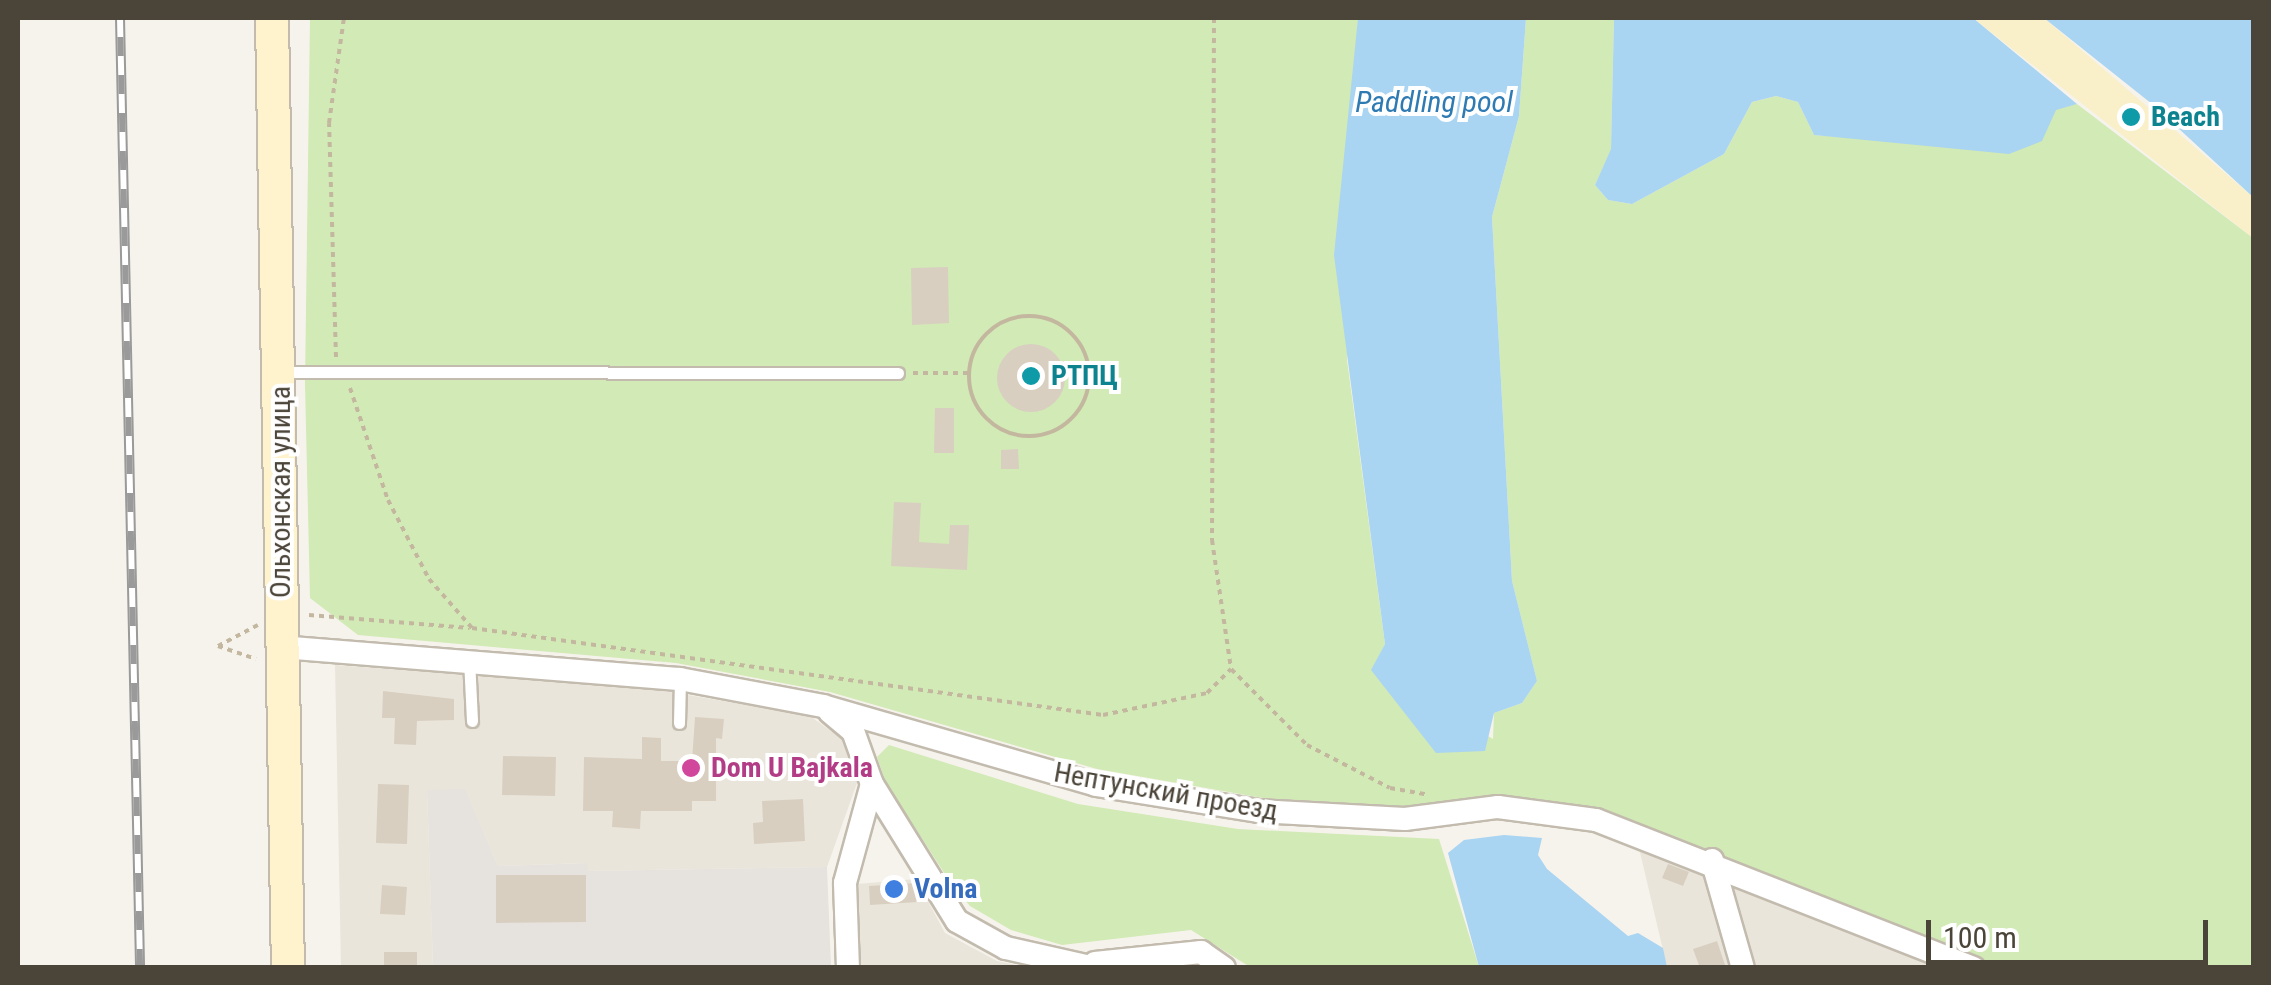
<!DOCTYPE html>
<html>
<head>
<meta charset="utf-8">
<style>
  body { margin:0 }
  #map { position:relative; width:2271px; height:985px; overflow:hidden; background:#f6f3ec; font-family:"Roboto Condensed",sans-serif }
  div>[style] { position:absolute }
  .residential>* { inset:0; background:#eae5da }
  .industrial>* { inset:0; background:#e6e2dd }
  .green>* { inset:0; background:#d2eab5 }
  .sand>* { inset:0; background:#f9efc9 }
  .water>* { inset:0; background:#a9d4f2 }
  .building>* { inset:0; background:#d8cfc1 }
  .round { border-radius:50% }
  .path>* { height:4px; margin-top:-2px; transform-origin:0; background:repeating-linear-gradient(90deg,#c4b79f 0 5px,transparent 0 10px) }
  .path>.ring { margin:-2px; padding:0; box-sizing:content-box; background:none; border:4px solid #c4b79f; border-radius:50% }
  .roads { filter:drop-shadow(2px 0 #c2bbae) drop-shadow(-2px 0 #c2bbae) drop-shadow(0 2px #c2bbae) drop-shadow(0 -2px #c2bbae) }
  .lane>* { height:11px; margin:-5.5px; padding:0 5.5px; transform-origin:5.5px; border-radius:5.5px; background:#fff }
  .street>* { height:22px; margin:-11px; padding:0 11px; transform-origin:11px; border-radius:11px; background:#fff }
  .secondary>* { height:32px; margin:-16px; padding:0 16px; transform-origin:16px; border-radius:16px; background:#fff3cd }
  .rail>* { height:10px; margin-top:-5px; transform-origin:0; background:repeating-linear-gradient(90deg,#fff 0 19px,#9a9a9a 0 38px); box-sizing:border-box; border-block:2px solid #9a9a9a }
  .dots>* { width:28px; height:28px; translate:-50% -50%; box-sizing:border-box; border:5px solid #fff; border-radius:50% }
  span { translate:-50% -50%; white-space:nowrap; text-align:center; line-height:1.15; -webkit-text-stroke:8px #fff; paint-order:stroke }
  .culture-label { font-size:28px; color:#0d838f; font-weight:700 }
  .left { translate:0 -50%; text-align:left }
  .street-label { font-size:28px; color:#4b4439 }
  .hotel-label { font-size:28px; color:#b23c85; font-weight:700 }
  .shop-label { font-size:28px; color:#366cbe; font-weight:700 }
  .water-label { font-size:30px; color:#2e7ab2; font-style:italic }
  .frame { position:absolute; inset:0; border:20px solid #4b4439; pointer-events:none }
  .scale { position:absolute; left:1926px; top:920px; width:282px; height:45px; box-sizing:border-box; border:5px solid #4b4439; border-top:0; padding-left:12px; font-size:30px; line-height:35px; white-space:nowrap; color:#4b4439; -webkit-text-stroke:8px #fff; paint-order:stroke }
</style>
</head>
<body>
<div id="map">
  <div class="residential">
    <div style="clip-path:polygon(335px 665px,647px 688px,810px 716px,842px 739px,857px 783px,827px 867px,587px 871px,586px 863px,498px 866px,465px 790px,427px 790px,433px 967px,341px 967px)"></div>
    <div style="clip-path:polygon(1639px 848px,1912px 955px,1939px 967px,1667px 967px)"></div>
    <div style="clip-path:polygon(916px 879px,945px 933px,997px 961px,1025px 967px,860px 967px,857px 884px)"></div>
  </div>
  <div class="industrial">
    <div style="clip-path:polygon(465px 789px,498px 866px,587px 863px,588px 871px,827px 867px,831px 967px,433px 967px,427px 790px)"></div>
  </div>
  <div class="green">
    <div style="clip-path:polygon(310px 18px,1358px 18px,1347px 360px,1385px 644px,1372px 670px,1493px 739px,1494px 713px,1522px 703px,1537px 681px,1512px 581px,1492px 217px,1519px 116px,1526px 18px,1614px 18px,1611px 150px,1595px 185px,1608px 200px,1632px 204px,1724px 154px,1752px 102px,1776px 96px,1798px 102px,1814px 135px,1906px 141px,2077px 104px,2253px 238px,2253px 967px,1999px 967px,1604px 809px,1497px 795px,1405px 806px,1263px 798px,1097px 769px,830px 692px,676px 663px,358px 635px,310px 598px,305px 384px)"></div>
    <div style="clip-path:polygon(889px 745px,1078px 804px,1238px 829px,1439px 839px,1479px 967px,1250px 967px,1191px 930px,1062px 945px,1011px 930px,970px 906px,954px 888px,886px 783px,877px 757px)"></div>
  </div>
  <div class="sand">
    <div style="clip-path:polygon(1973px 18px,2044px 18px,2253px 197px,2253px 238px)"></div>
  </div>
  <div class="water">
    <div style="clip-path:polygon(1358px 18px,1526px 18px,1519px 116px,1492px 217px,1512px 581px,1537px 681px,1522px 703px,1494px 713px,1485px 751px,1436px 753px,1371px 670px,1385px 644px,1334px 255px)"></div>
    <div style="clip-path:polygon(1614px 18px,1973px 18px,2077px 104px,2056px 110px,2042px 141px,2009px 154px,1814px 135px,1798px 102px,1776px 96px,1752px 102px,1724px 154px,1632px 204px,1608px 200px,1595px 185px,1611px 149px)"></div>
    <div style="clip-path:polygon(2044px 18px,2253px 18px,2253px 197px,2152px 104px)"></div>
    <div style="clip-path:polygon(1504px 835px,1542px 838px,1538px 855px,1547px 869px,1628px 936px,1638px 933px,1663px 948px,1667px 967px,1479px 967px,1448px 853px,1464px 840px)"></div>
  </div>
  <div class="building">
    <div style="clip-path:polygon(948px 267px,949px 323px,912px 325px,911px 268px)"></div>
    <div class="round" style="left:997px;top:344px;width:68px;height:68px"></div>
    <div style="clip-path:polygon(935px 408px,954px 408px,954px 453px,934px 453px)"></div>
    <div style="clip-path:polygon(1018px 449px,1019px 469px,1001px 469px,1001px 450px)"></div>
    <div style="clip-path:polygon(894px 502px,921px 503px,919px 542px,949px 544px,950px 525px,969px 525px,967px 570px,891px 566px)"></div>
    <div style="clip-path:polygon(383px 691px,454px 699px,454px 720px,417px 721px,416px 745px,394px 744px,395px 718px,382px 718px)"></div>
    <div style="clip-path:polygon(695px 717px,724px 719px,722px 739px,716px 738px,716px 801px,692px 801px,692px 811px,641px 811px,640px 829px,612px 827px,613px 811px,583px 811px,584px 757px,642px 759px,642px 737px,661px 738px,661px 761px,692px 761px)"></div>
    <div style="clip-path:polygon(503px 756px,556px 757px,555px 796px,502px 795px)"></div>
    <div style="clip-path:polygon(378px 784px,409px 785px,407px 844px,376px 843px)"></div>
    <div style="clip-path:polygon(803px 799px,805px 841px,754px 844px,753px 823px,763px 822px,762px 801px)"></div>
    <div style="clip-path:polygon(1668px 864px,1689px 872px,1683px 886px,1662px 878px)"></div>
    <div style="clip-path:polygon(496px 875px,586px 875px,586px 922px,496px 923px)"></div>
    <div style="clip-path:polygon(916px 883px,918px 902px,870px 905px,869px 886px)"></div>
    <div style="clip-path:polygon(382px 885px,407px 887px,405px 915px,380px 914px)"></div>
    <div style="clip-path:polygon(1717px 941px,1726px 968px,1700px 968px,1693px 949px)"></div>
    <div style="clip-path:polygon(384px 952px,417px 952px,417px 968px,384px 968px)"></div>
  </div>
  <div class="path">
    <div style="left:1214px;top:18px;width:522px;rotate:90.22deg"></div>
    <div style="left:1212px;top:540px;width:130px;rotate:81.6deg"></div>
    <div style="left:1231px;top:669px;width:107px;rotate:45deg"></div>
    <div style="left:1307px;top:745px;width:93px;rotate:27.4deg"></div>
    <div style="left:1390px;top:788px;width:36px;rotate:10deg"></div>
    <div class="ring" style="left:969px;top:316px;width:116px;height:116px"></div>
    <div style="left:336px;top:357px;width:234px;rotate:-91.7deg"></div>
    <div style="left:329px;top:123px;width:106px;rotate:-81.9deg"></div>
    <div style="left:913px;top:373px;width:55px"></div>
    <div style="left:350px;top:388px;width:118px;rotate:71.3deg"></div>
    <div style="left:388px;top:500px;width:89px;rotate:62.6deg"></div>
    <div style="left:429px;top:579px;width:65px;rotate:48.7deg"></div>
    <div style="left:472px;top:628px;width:637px;rotate:7.85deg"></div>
    <div style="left:1103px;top:715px;width:106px;rotate:-11.9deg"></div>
    <div style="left:1207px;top:693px;width:34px;rotate:-45deg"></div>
    <div style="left:309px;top:615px;width:161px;rotate:4.6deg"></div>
    <div style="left:218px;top:646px;width:45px;rotate:-27.7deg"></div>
    <div style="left:218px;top:646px;width:40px;rotate:18.9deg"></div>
  </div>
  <div class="roads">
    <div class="lane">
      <div style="left:282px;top:372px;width:616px;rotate:0.09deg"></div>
      <div style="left:469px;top:659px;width:62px;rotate:87.2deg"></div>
      <div style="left:679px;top:723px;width:44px;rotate:-88.7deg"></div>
    </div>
    <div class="street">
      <div style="left:281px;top:647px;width:400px;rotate:4.6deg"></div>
      <div style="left:680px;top:679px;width:146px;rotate:10.7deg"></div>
      <div style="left:823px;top:706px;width:284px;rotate:16.1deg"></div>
      <div style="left:1096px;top:785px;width:164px;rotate:9.1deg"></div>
      <div style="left:1258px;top:811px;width:147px;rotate:3.1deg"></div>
      <div style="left:1405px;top:819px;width:94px;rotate:-7.4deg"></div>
      <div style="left:1498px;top:807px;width:99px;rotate:7.6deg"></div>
      <div style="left:1596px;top:820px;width:406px;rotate:21.4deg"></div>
      <div style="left:830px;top:712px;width:30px;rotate:40deg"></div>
      <div style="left:853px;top:731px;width:56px;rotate:70.3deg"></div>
      <div style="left:872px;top:784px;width:103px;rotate:105.3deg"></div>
      <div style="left:845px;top:883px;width:85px;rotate:88deg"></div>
      <div style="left:872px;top:784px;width:161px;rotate:58.2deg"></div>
      <div style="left:957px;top:921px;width:56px;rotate:28.9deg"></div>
      <div style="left:1006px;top:948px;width:91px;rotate:12.7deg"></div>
      <div style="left:1712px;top:860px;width:112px;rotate:74deg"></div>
      <div style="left:1095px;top:963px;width:107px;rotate:-5.9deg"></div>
      <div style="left:1201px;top:952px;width:28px;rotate:35deg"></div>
    </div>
    <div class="secondary">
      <div style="left:272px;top:18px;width:950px;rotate:89.04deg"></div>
    </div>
  </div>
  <div class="rail">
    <div style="left:120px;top:18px;width:950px;rotate:88.79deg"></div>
  </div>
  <div class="dots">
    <div style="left:2131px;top:117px;background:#0f9aa8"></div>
    <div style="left:1031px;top:376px;background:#0f9aa8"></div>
    <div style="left:691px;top:768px;background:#d1479c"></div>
    <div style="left:894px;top:889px;background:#3f7fe0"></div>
  </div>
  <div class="culture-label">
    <span class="left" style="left:2151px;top:117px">Beach</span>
    <span class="left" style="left:1051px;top:376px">РТПЦ</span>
  </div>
  <div class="street-label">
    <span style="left:281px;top:492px;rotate:-90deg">Ольхонская улица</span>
    <span style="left:1166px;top:792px;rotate:10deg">Нептунский проезд</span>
  </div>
  <div class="hotel-label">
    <span class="left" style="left:711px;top:768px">Dom U Bajkala</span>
  </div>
  <div class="shop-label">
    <span class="left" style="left:914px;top:889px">Volna</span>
  </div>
  <div class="water-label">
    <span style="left:1434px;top:102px">Paddling pool</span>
  </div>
  <div class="frame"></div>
  <div class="scale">100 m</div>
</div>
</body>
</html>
